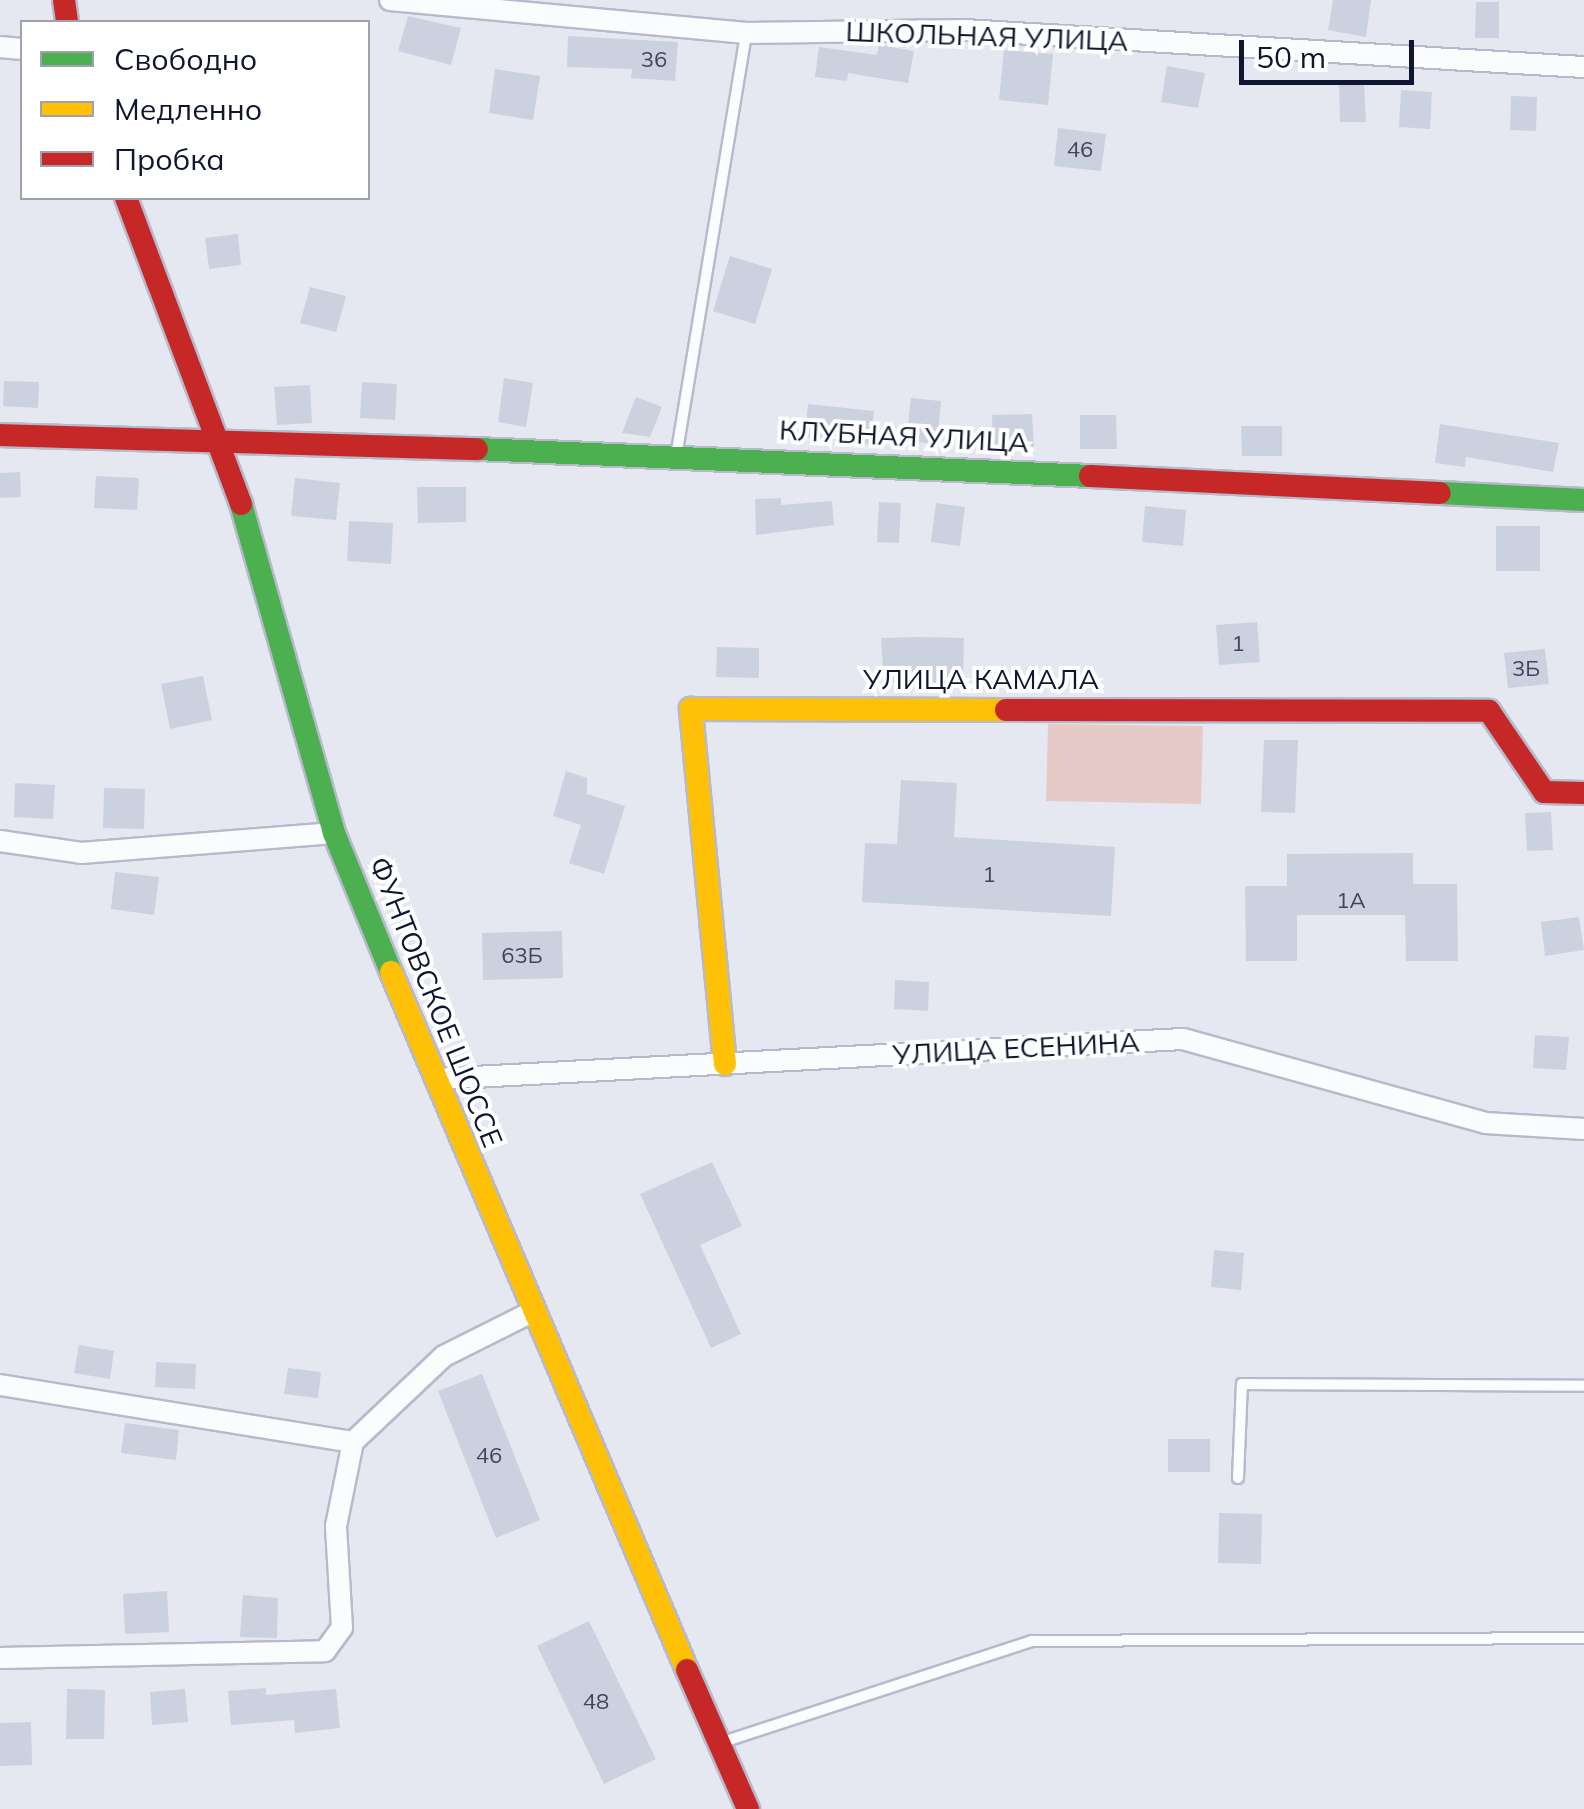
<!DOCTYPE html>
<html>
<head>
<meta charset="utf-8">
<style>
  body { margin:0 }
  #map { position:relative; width:1584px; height:1809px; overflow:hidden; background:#e5e8f0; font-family:Mulish,sans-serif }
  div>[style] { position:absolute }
  .green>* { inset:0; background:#e6cac7 }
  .building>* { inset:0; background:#ccd1e0 }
  .roads { filter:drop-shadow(2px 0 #b6bacb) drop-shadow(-2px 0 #b6bacb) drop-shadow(0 2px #b6bacb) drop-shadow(0 -2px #b6bacb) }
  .lane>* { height:10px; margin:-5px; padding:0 5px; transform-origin:5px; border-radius:5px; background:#fbfcfd }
  .street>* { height:20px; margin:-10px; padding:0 10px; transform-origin:10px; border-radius:10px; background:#fbfcfd }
  .fast>* { height:22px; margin:-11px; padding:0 11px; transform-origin:11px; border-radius:11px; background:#4caf50 }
  .slow>* { height:22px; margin:-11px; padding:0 11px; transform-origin:11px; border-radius:11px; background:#ffc107 }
  .jam>* { height:22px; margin:-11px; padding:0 11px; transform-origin:11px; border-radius:11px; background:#c62828 }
  span { translate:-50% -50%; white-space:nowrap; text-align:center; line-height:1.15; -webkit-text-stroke:8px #fff; paint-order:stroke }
  .number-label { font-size:22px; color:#3f455c }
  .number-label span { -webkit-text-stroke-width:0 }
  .street-label { font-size:28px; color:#101630 }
  .legend { position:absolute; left:20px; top:20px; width:350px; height:180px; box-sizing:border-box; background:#fff; border:2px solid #9fa2ac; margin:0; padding:12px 18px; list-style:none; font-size:30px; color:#101630 }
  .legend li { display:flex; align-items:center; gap:20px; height:50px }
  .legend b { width:50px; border:2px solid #9fa2ac }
  .scale { position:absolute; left:1239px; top:40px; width:175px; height:45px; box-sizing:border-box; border:5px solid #101630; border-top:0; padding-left:12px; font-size:30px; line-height:35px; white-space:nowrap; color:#101630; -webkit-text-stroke:8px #fff; paint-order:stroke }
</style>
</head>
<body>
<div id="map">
  <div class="green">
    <div style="clip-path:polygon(1048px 724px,1203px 726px,1201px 804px,1046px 801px)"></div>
  </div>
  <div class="building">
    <div style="clip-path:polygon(1333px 0,1371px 0,1366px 37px,1328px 30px)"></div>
    <div style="clip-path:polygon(1476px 2px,1499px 2px,1499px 38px,1475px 38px)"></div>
    <div style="clip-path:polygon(408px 16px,461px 28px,451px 65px,398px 51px)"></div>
    <div style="clip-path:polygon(568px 36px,678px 42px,675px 81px,631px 78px,632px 69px,567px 67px)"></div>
    <div style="clip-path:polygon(879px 45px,914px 51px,908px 83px,848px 73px,847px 81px,815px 77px,819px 47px,877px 55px)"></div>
    <div style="clip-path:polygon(1004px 50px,1053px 54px,1048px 105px,999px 100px)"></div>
    <div style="clip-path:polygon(1167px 66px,1205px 73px,1198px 108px,1161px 102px)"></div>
    <div style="clip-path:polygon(495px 69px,540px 76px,533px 120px,489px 113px)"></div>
    <div style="clip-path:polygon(1339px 83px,1364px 83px,1366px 122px,1340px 122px)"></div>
    <div style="clip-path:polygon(1401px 90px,1432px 92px,1430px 129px,1399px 127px)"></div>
    <div style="clip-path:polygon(1511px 96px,1537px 97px,1536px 131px,1510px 130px)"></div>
    <div style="clip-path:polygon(1058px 128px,1106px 134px,1101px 171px,1054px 166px)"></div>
    <div style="clip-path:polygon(238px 234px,241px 265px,209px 269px,205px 238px)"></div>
    <div style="clip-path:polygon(730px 256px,772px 269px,755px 324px,713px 311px)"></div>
    <div style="clip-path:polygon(310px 287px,346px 296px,336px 332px,300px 323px)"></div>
    <div style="clip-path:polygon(504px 378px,533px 383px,526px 427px,498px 422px)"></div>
    <div style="clip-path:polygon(4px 381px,39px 382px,38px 408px,3px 406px)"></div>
    <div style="clip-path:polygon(362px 382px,397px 384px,395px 420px,360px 418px)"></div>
    <div style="clip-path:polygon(310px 385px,312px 423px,277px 425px,274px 387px)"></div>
    <div style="clip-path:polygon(636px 397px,662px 407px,650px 437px,622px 433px)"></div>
    <div style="clip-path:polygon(911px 398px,941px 401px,937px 444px,906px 441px)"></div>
    <div style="clip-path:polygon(808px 404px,874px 411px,870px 444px,805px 437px)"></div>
    <div style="clip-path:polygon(1032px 414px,1034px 447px,993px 448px,992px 415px)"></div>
    <div style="clip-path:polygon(1080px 415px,1116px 415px,1117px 449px,1080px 449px)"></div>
    <div style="clip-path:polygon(1440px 424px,1559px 443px,1553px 472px,1466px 457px,1465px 467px,1435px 463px)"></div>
    <div style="clip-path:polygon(1241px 426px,1282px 426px,1282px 456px,1242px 456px)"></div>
    <div style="clip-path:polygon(20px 472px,21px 497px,0 498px,0 473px)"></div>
    <div style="clip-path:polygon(96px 476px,139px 478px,137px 510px,94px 508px)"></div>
    <div style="clip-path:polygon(295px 478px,340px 483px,336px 520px,291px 516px)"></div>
    <div style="clip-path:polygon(417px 487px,466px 487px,466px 522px,418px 523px)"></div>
    <div style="clip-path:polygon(781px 498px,781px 505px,832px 501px,834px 525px,756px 535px,755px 499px)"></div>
    <div style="clip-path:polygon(879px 502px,901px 503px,899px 543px,877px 542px)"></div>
    <div style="clip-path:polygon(936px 503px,965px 507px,960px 546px,931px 542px)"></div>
    <div style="clip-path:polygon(1145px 506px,1186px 510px,1183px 546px,1142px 542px)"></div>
    <div style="clip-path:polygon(349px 521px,393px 523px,391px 564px,347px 561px)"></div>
    <div style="clip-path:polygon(1496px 526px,1540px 526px,1540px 571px,1496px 571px)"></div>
    <div style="clip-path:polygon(1257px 622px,1260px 662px,1219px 665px,1216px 625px)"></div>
    <div style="clip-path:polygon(918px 637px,964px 638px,963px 683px,884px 683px,881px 638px)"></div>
    <div style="clip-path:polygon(717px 647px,759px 648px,759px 678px,716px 677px)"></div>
    <div style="clip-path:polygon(1545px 649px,1549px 684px,1508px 688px,1504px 653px)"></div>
    <div style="clip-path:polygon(203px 676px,212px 720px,170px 729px,161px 684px)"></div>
    <div style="clip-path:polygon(1264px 740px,1298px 740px,1295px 813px,1261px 812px)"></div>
    <div style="clip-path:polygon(566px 771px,587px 778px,587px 794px,625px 806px,604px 874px,569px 863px,581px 825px,553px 816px)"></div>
    <div style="clip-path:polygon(901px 780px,957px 783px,954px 837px,1115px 847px,1111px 916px,862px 902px,865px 843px,897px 844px)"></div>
    <div style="clip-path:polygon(15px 783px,55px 785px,53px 819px,14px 817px)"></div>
    <div style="clip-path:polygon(104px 788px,145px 789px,144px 829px,103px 828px)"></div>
    <div style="clip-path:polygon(1551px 812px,1553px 850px,1527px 851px,1525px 813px)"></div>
    <div style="clip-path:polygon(1413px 853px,1413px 884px,1457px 884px,1458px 961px,1406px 961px,1405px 915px,1297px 915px,1297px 961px,1246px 961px,1245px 886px,1287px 886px,1287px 854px)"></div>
    <div style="clip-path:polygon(115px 872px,159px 877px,154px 915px,111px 909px)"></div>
    <div style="clip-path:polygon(1579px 917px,1584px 950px,1545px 956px,1541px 922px)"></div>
    <div style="clip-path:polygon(562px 931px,563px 978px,483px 980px,482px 933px)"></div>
    <div style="clip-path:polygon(895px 980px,929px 982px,928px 1011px,894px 1009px)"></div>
    <div style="clip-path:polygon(1535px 1035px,1569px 1037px,1566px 1070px,1533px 1068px)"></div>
    <div style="clip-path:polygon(712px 1162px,742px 1226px,700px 1245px,741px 1334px,711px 1348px,640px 1194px)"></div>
    <div style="clip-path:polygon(1214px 1250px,1244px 1253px,1241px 1290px,1211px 1287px)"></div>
    <div style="clip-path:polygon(79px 1345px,114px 1351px,110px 1379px,74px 1373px)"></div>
    <div style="clip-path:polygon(156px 1362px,196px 1364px,195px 1389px,155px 1387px)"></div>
    <div style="clip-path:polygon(288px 1368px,321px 1372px,318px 1398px,284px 1394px)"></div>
    <div style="clip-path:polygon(482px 1374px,540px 1520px,496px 1538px,438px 1391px)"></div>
    <div style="clip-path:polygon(125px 1423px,179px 1430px,176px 1460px,121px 1453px)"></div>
    <div style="clip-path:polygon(1168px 1439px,1210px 1439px,1210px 1472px,1168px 1472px)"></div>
    <div style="clip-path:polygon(1219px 1513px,1262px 1514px,1261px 1564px,1218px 1563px)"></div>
    <div style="clip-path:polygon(167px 1591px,169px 1632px,125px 1634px,123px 1594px)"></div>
    <div style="clip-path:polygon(243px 1595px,278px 1598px,277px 1638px,240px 1637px)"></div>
    <div style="clip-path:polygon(589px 1621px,656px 1759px,604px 1784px,537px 1646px)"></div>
    <div style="clip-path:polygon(266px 1688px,266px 1695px,336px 1689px,340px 1728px,295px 1733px,294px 1720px,231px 1725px,228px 1691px)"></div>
    <div style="clip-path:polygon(67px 1689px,105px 1690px,104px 1739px,66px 1739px)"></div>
    <div style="clip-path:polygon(185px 1689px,188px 1722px,152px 1725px,150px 1692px)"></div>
    <div style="clip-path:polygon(31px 1722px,32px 1765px,0 1766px,0 1723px)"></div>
  </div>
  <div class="roads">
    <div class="lane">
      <div style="left:677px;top:451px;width:423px;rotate:-80.6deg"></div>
      <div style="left:1238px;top:1478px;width:94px;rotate:-87.6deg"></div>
      <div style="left:1242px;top:1384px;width:342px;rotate:0.3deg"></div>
      <div style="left:720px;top:1743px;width:328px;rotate:-18.1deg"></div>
      <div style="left:1032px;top:1641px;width:552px;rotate:-0.31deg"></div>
    </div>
    <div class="street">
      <div style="left:390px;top:0;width:358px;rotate:5.3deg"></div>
      <div style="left:746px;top:33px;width:218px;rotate:-0.8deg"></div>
      <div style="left:964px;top:30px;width:621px;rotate:3.42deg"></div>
      <div style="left:0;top:47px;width:22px;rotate:5deg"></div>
      <div style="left:0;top:841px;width:82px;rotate:8.4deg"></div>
      <div style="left:81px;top:853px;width:254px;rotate:-4.5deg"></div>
      <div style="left:437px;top:1079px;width:747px;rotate:-3.07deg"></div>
      <div style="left:1183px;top:1039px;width:313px;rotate:15.5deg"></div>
      <div style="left:1485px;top:1123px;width:99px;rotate:3.5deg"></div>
      <div style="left:0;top:1385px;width:358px;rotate:9.2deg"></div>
      <div style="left:353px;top:1442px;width:125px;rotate:-43.4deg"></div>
      <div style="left:444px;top:1356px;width:96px;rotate:-26.6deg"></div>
      <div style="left:0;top:1658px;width:325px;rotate:-1.2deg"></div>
      <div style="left:325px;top:1651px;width:29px;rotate:-54deg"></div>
      <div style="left:342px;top:1628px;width:102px;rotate:-93.4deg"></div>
      <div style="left:336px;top:1526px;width:86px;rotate:-78.6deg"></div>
    </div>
    <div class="fast">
      <div style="left:477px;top:449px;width:614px;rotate:2.52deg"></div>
      <div style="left:1440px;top:493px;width:144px;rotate:2.8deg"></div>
      <div style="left:241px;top:504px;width:342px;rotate:74.2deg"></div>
      <div style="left:334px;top:833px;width:150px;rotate:67.7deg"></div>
    </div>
    <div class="slow">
      <div style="left:391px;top:972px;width:758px;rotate:67.02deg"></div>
      <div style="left:725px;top:1064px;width:357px;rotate:-95.5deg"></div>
      <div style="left:691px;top:709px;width:315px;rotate:0.2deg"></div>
    </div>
    <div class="jam">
      <div style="left:64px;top:0;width:22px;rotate:82deg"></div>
      <div style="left:126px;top:198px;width:327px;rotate:69.4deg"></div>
      <div style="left:0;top:435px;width:477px;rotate:1.7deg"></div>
      <div style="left:1090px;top:476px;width:350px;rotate:2.8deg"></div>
      <div style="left:1006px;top:710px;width:483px;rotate:0.1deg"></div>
      <div style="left:1489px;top:711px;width:98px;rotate:55.8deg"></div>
      <div style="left:1544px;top:792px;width:40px;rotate:1.4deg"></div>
      <div style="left:687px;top:1670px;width:152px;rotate:66.3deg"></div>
    </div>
  </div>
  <div class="number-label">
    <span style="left:654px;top:60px">36</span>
    <span style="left:1080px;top:150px">46</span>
    <span style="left:1238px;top:644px">1</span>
    <span style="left:1526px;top:669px">3Б</span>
    <span style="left:989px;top:875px">1</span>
    <span style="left:1351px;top:901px">1А</span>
    <span style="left:522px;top:956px">63Б</span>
    <span style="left:489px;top:1456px">46</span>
    <span style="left:596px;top:1702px">48</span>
  </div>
  <div class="street-label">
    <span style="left:987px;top:36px;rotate:2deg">ШКОЛЬНАЯ УЛИЦА</span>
    <span style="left:904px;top:436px;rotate:3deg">КЛУБНАЯ УЛИЦА</span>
    <span style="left:981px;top:679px">УЛИЦА КАМАЛА</span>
    <span style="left:436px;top:1002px;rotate:68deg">ФУНТОВСКОЕ ШОССЕ</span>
    <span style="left:1016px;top:1048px;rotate:-3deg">УЛИЦА ЕСЕНИНА</span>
  </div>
  <ul class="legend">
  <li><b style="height:12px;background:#4caf50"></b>Свободно</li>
  <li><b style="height:12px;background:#ffc107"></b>Медленно</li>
  <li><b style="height:12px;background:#c62828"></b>Пробка</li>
  </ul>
  <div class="scale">50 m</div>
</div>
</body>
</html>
